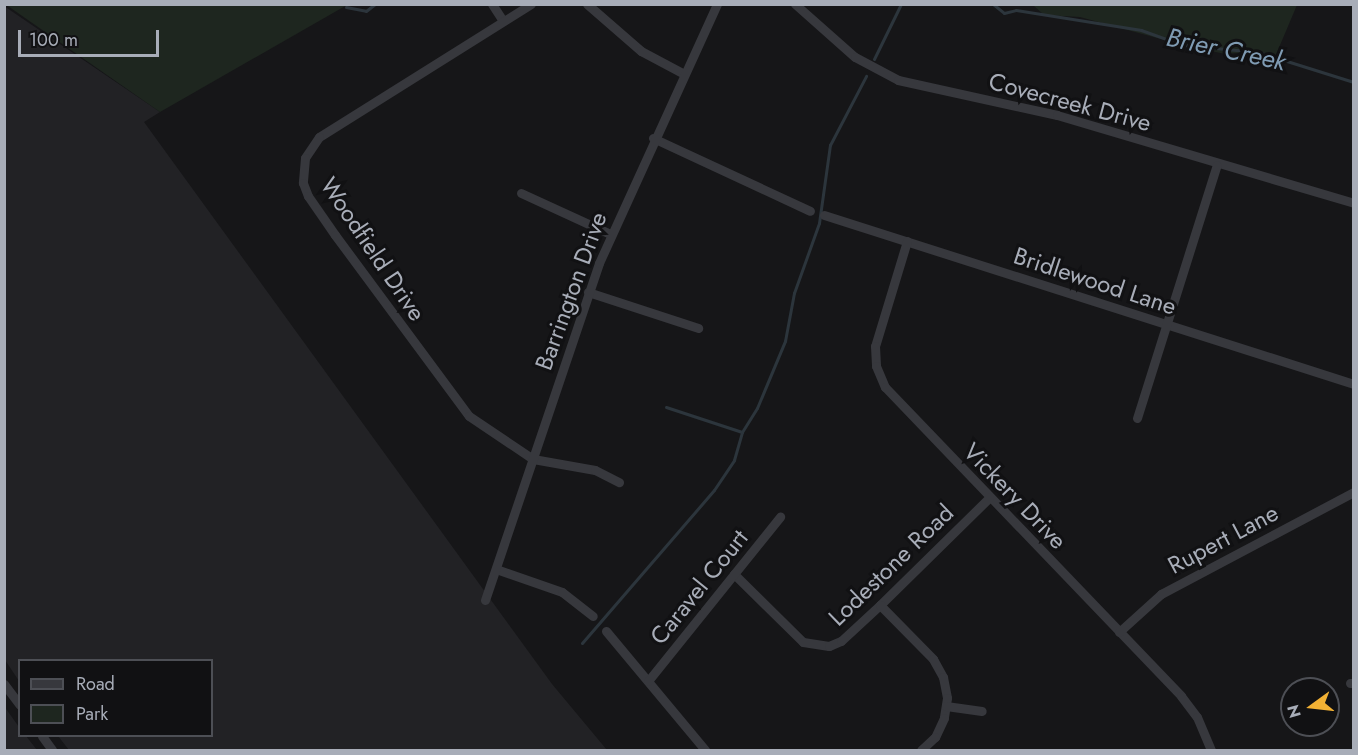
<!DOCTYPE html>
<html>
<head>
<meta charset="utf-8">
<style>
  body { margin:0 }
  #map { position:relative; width:1358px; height:755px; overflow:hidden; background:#161618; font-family:Jost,sans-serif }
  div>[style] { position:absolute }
  .built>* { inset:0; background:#222225 }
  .green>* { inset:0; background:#1e261f }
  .stream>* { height:3px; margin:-1.5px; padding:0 1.5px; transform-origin:1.5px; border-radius:1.5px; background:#2c353c }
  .minor>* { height:9px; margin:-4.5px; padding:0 4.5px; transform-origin:4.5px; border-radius:4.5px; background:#37383d }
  span { translate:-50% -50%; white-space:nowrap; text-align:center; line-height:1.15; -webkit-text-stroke:6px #111113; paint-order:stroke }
  .street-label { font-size:24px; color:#a8adb8 }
  .water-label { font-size:26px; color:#7f9bb3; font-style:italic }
  .frame { position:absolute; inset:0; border:6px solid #a8adb8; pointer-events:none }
  .legend { position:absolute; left:18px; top:659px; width:195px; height:78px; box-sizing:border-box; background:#111113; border:2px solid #4d4f55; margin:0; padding:8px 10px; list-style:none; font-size:18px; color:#a8adb8 }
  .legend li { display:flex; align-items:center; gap:12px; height:30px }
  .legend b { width:30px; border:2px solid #4d4f55 }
  .north { position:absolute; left:1280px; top:677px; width:60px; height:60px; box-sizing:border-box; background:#111113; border:2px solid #4d4f55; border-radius:50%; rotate:255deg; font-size:16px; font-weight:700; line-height:24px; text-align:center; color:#a8adb8 }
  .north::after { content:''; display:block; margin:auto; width:21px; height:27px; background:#f2b134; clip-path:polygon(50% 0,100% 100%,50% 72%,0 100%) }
  .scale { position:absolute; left:18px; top:30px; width:141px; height:27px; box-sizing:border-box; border:3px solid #a8adb8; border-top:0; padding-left:8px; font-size:18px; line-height:21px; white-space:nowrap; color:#a8adb8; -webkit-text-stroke:4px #111113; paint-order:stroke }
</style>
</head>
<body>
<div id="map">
  <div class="built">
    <div style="clip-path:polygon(4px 6px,160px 112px,144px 122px,552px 684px,607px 750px,69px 750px,58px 736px,212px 736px,212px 660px,20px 660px,19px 681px,5px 660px)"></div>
    <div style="clip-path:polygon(4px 706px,19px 727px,20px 736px,26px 736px,37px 750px,5px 750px)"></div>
  </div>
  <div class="green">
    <div style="clip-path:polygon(5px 4px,347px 4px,347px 5px,160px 112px)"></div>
    <div style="clip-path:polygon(1020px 5px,1297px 4px,1297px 5px,1275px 57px,1260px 51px,1225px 54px,1183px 45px,1080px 17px,1044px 15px,1034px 6px)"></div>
  </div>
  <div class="stream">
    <div style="left:993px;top:4px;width:14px;rotate:39deg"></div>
    <div style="left:1004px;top:13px;width:12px;rotate:-14deg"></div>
    <div style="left:1016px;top:10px;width:127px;rotate:9.1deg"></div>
    <div style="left:1141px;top:30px;width:45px;rotate:19.7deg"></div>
    <div style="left:1183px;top:45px;width:75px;rotate:5.3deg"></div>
    <div style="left:1258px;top:52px;width:101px;rotate:17.4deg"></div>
    <div style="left:346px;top:7px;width:20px;rotate:11deg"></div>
    <div style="left:366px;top:11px;width:11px;rotate:-38deg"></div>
    <div style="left:874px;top:59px;width:61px;rotate:-63.9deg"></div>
    <div style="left:666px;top:407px;width:80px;rotate:18.2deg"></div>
    <div style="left:582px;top:643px;width:202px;rotate:-49.2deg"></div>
    <div style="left:714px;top:490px;width:36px;rotate:-56deg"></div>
    <div style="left:734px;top:460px;width:29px;rotate:-74deg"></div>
    <div style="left:742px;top:432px;width:28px;rotate:-58deg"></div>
    <div style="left:757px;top:408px;width:73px;rotate:-67.3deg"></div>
    <div style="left:785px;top:341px;width:49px;rotate:-79.4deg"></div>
    <div style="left:794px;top:293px;width:74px;rotate:-70.3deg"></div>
    <div style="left:819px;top:223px;width:79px;rotate:-82deg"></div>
    <div style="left:830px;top:145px;width:78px;rotate:-62.4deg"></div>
  </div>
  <div class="minor">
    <div style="left:492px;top:4px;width:20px;rotate:57deg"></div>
    <div style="left:531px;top:4px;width:250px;rotate:147.9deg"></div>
    <div style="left:319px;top:137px;width:25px;rotate:124deg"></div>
    <div style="left:305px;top:158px;width:25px;rotate:95deg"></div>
    <div style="left:303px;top:183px;width:14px;rotate:69deg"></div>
    <div style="left:308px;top:196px;width:47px;rotate:55.3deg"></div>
    <div style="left:335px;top:235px;width:225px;rotate:53.5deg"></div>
    <div style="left:469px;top:416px;width:77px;rotate:33.9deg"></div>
    <div style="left:533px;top:459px;width:63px;rotate:10.1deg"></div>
    <div style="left:595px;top:470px;width:27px;rotate:27deg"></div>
    <div style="left:587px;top:4px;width:72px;rotate:41deg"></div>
    <div style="left:641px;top:51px;width:49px;rotate:28.1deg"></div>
    <div style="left:795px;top:4px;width:80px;rotate:41.5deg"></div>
    <div style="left:855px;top:57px;width:49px;rotate:28.1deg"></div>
    <div style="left:898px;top:80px;width:163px;rotate:12.4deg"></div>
    <div style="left:1057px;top:115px;width:310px;rotate:16.5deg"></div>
    <div style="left:653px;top:138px;width:173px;rotate:24.9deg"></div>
    <div style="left:521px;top:193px;width:98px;rotate:24.7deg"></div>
    <div style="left:824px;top:215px;width:556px;rotate:17.69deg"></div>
    <div style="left:907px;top:241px;width:110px;rotate:106.9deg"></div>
    <div style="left:875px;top:346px;width:20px;rotate:87deg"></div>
    <div style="left:876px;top:366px;width:23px;rotate:67deg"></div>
    <div style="left:885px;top:387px;width:428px;rotate:46.2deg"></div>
    <div style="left:1181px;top:696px;width:26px;rotate:53deg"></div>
    <div style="left:1197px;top:717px;width:36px;rotate:67deg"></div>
    <div style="left:588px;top:292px;width:116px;rotate:18.1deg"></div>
    <div style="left:1137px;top:418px;width:265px;rotate:-72.5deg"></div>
    <div style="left:496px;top:569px;width:70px;rotate:19.2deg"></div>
    <div style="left:562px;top:592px;width:39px;rotate:38deg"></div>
    <div style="left:734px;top:574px;width:97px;rotate:44.6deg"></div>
    <div style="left:803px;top:642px;width:26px;rotate:9deg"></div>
    <div style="left:829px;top:646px;width:13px;rotate:-23deg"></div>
    <div style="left:841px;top:641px;width:53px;rotate:-42.7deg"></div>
    <div style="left:880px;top:605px;width:153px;rotate:-44.5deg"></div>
    <div style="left:485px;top:600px;width:356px;rotate:-71.3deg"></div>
    <div style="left:599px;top:263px;width:285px;rotate:-65.5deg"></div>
    <div style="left:880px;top:605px;width:76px;rotate:45.5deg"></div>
    <div style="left:933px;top:659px;width:21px;rotate:61deg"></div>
    <div style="left:943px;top:677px;width:21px;rotate:79deg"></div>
    <div style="left:947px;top:698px;width:20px;rotate:99deg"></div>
    <div style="left:944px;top:718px;width:21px;rotate:115deg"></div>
    <div style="left:935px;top:737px;width:19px;rotate:137deg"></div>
    <div style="left:606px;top:631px;width:155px;rotate:50.2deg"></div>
    <div style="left:1119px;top:632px;width:57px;rotate:-42.1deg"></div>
    <div style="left:1161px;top:594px;width:218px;rotate:-27.9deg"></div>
    <div style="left:648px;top:681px;width:211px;rotate:-51.2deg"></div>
    <div style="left:1350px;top:683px;width:4px"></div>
    <div style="left:4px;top:684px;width:26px;rotate:53deg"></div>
    <div style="left:946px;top:706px;width:36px;rotate:8deg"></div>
    <div style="left:42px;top:736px;width:17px;rotate:54deg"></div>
  </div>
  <div class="street-label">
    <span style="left:1070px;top:102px;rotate:15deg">Covecreek Drive</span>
    <span style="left:373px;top:249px;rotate:56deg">Woodfield Drive</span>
    <span style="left:1095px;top:281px;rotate:18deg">Bridlewood Lane</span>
    <span style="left:571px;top:291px;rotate:-70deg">Barrington Drive</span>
    <span style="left:1015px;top:496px;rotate:46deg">Vickery Drive</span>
    <span style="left:1223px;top:539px;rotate:-28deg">Rupert Lane</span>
    <span style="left:891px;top:565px;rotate:-44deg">Lodestone Road</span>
    <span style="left:699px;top:587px;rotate:-51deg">Caravel Court</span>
  </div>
  <div class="water-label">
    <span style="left:1226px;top:50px;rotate:12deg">Brier Creek</span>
  </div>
  <div class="frame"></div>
  <ul class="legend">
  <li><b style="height:8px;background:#37383d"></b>Road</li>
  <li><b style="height:16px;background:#1e261f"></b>Park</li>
  </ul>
  <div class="north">N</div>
  <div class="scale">100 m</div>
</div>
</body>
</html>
